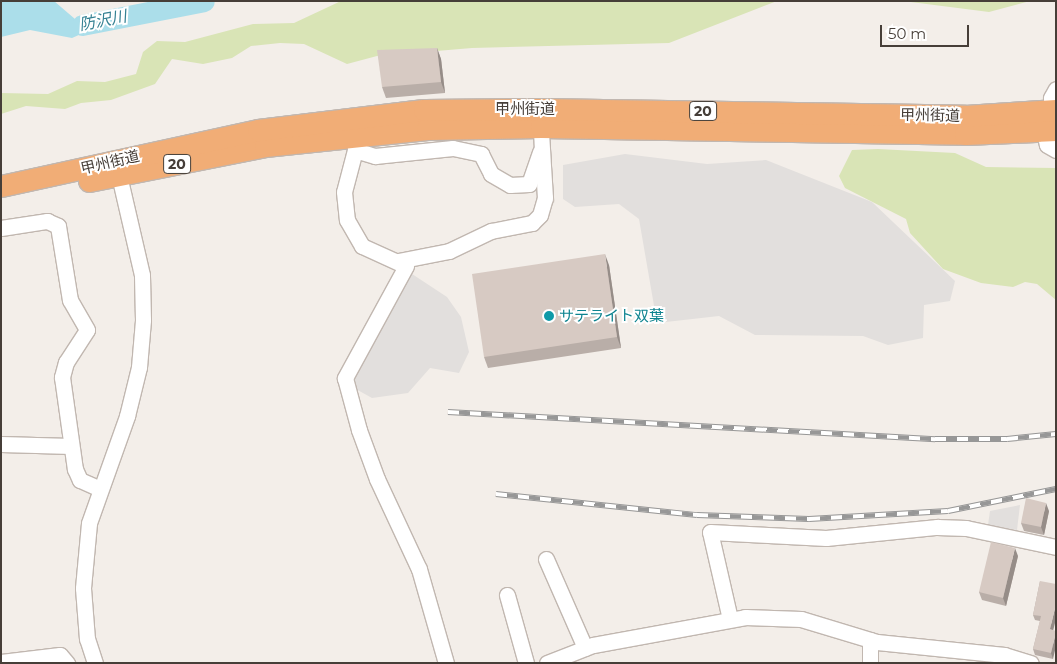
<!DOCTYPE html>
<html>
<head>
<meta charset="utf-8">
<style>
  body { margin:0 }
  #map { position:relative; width:1057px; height:664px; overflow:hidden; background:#f3eee9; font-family:Montserrat,"Noto Sans JP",sans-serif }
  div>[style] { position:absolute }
  .green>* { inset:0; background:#d9e4b6 }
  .parking>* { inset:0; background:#e2dfdd }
  .water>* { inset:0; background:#abdeea }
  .river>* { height:21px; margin:-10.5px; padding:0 10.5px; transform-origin:10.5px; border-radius:10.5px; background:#abdeea }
  .roads { filter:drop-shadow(1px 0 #c1b7b0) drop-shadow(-1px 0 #c1b7b0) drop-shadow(0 1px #c1b7b0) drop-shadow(0 -1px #c1b7b0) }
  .minor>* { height:15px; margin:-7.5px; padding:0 7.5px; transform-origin:7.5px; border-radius:7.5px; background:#fff }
  .highway>* { height:21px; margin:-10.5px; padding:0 10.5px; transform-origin:10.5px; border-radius:10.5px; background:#f1ad76 }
  .rail>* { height:5.5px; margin-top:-2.75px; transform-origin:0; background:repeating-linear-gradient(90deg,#fff 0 11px,#979797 0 22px); box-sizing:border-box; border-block:1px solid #979797 }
  .wall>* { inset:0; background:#b9aea8 }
  .shaded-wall>* { inset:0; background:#968d88 }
  .building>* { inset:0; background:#d7cac3 }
  .dots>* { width:14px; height:14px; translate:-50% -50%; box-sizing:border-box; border:2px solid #fff; border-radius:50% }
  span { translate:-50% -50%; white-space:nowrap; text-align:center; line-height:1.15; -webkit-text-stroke:4px #fff; paint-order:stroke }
  .shield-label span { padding:1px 4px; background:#fff; border:1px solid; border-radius:4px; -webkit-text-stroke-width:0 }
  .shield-label { font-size:14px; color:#463e38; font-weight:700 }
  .street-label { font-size:15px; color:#463e38 }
  .culture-label { font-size:15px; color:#0d838f }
  .left { translate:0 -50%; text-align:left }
  .water-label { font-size:16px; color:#348092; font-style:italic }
  .frame { position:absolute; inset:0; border:2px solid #463e38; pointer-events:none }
  .scale { position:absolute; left:880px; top:25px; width:89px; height:22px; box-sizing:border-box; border:2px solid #463e38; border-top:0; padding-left:6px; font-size:15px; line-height:18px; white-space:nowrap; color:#463e38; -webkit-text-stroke:4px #fff; paint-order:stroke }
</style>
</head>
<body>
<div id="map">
  <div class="green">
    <div style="clip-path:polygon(341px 1px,777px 1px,669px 43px,472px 48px,377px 56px,347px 64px,304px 44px,280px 43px,251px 46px,232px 58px,203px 64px,172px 59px,155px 84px,111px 100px,81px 103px,65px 109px,26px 106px,1px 114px,1px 93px,48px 94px,77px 81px,105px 82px,136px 74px,143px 52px,157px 41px,185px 42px,253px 24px,294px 23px)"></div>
    <div style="clip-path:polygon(903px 1px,1030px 1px,989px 12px)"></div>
    <div style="clip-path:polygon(878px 149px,955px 153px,986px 167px,1056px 168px,1056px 300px,1037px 284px,1025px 282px,1013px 287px,981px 283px,943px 269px,910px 233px,906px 219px,845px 188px,839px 176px,852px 150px)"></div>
  </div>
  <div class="parking">
    <div style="clip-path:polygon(625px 154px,707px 164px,766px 160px,872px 202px,955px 281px,950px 301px,924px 305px,923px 338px,888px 345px,863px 336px,755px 335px,719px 316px,657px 323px,639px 219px,619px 204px,575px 207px,563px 199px,563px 165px)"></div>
    <div style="clip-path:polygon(409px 272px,447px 297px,461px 317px,469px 352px,459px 373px,430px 368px,408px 393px,372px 398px,354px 388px,349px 379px)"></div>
    <div style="clip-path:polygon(1020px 505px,1017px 530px,988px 525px,990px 511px)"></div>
  </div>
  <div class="water">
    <div style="clip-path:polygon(1px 1px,54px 1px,75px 19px,113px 20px,72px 38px,30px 30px,1px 37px)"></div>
  </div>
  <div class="river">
    <div style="left:82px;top:25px;width:124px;rotate:-11.1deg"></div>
  </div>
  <div class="roads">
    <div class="minor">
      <div style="left:1052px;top:111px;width:13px;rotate:-94deg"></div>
      <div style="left:1051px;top:98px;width:10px;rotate:-61deg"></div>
      <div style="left:1044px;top:132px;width:13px;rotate:77deg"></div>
      <div style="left:1047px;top:145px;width:10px;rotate:29deg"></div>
      <div style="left:354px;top:135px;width:15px;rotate:86deg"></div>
      <div style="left:355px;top:150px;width:43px;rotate:104.7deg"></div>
      <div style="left:344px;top:192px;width:28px;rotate:84deg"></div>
      <div style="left:347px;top:220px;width:30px;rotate:60deg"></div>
      <div style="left:362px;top:246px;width:48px;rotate:24.4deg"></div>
      <div style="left:406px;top:266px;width:128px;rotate:118.6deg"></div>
      <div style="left:345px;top:378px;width:54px;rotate:74.9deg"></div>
      <div style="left:359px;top:430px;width:52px;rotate:69.8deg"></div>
      <div style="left:377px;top:479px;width:99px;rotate:65deg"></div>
      <div style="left:419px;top:569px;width:98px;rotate:74deg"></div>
      <div style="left:355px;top:150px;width:21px;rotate:17deg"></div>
      <div style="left:375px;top:156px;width:78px;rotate:-5.9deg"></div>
      <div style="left:453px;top:148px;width:29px;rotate:12deg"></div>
      <div style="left:481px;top:154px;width:22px;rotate:63deg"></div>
      <div style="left:491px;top:174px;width:22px;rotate:30deg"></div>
      <div style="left:510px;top:185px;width:19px;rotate:-3deg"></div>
      <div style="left:529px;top:184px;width:34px;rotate:-71deg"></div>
      <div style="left:1px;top:228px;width:47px;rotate:-8.7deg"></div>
      <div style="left:47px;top:221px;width:12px;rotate:24deg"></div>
      <div style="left:58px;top:226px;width:75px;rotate:80.8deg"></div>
      <div style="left:70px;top:300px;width:34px;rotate:60deg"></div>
      <div style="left:87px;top:330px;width:38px;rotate:123deg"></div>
      <div style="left:66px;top:362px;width:16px;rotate:105deg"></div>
      <div style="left:62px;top:377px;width:93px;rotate:82deg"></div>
      <div style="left:75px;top:469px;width:12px;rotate:66deg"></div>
      <div style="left:80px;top:480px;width:22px;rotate:24deg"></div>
      <div style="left:398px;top:261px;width:52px;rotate:-11.1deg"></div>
      <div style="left:449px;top:251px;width:47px;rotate:-25.5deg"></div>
      <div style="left:491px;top:231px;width:42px;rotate:-11deg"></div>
      <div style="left:532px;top:223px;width:11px;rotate:-45deg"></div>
      <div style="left:540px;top:215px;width:18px;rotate:-74deg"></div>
      <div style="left:545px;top:198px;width:81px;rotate:-93.5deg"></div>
      <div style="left:1px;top:444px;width:70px;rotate:1.6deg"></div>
      <div style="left:546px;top:559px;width:97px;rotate:66.3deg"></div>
      <div style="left:507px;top:595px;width:71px;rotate:74.4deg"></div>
      <div style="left:730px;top:619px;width:89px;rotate:-102.9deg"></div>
      <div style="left:710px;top:532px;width:116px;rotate:3deg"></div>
      <div style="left:826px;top:538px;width:112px;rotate:-5.7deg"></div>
      <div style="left:937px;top:527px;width:29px;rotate:2deg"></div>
      <div style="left:966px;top:528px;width:92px;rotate:11.9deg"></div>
      <div style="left:870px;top:640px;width:23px;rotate:90deg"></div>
      <div style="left:1px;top:662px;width:59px;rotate:-6.8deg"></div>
      <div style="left:60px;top:655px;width:11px;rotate:49deg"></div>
      <div style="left:95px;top:663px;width:25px;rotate:-108deg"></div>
      <div style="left:87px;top:639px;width:51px;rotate:-94.5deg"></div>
      <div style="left:83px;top:588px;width:65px;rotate:-84.7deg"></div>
      <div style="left:89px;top:523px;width:114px;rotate:-70.4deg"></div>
      <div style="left:127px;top:416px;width:50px;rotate:-76.2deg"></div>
      <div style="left:139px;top:367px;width:47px;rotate:-85.1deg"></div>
      <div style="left:143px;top:320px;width:45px;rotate:-91.3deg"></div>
      <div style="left:142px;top:275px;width:111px;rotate:-103deg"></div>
      <div style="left:547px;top:663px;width:49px;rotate:-21.4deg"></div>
      <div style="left:593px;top:645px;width:155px;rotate:-10.4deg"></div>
      <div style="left:745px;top:617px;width:56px;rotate:2deg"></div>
      <div style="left:801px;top:619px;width:79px;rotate:16.8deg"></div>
      <div style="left:877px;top:642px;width:128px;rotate:5.8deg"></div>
      <div style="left:1004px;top:655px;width:28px;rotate:17deg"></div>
    </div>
    <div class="highway">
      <div style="left:89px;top:181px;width:179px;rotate:-11.2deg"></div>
      <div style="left:265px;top:146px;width:163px;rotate:-6deg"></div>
      <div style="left:427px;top:129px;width:114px;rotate:-1deg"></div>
      <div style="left:541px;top:127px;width:424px;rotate:0.9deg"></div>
      <div style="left:965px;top:134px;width:91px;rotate:-2.5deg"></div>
      <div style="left:1px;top:186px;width:263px;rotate:-12.3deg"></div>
      <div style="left:258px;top:130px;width:167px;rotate:-6.9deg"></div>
      <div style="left:424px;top:110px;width:115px;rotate:-0.5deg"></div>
      <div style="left:539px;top:109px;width:426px;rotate:0.9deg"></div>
      <div style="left:965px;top:116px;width:91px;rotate:-3.8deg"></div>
    </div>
  </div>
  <div class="rail">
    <div style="left:448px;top:412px;width:488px;rotate:3.2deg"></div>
    <div style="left:935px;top:439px;width:72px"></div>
    <div style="left:1007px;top:439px;width:49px;rotate:-5.8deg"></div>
    <div style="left:496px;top:494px;width:202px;rotate:6deg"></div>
    <div style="left:697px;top:515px;width:112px;rotate:2deg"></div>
    <div style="left:809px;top:519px;width:139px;rotate:-3.3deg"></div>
    <div style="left:948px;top:511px;width:110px;rotate:-11.5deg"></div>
  </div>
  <div class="wall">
    <div style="clip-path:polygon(437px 48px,441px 59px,445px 93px,386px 98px,382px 87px)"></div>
    <div style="clip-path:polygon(609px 265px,621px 348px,488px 368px,484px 357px)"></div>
    <div style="clip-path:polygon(1049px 511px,1044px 535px,1024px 531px,1021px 523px)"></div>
    <div style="clip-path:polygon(1018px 556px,1006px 606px,982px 600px,979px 592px)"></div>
    <div style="clip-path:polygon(1040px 581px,1053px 630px,1053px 659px,1035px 655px,1033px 649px,1040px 621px,1035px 620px,1033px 615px)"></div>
  </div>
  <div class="shaded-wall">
    <div style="clip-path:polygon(437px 48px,441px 59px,445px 93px,441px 82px)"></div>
    <div style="clip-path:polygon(605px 254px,609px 265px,621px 348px,617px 337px)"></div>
    <div style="clip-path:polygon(1046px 503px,1049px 511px,1044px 535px,1041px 527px)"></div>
    <div style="clip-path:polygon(1015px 548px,1018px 556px,1006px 606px,1003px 598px)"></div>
    <div style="clip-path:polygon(1056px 604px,1056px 619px,1052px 635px,1050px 629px)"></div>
    <div style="clip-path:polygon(1056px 632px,1056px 646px,1053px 659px,1051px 653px)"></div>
  </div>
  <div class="building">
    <div style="clip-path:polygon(437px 48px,441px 82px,382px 87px,377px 50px)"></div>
    <div style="clip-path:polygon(605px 254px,617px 337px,484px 357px,472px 274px)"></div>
    <div style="clip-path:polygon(1026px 498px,1046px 503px,1041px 527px,1021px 523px)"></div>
    <div style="clip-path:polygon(991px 542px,1015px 548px,1003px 598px,979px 592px)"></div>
    <div style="clip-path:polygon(1040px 581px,1056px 584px,1056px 604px,1050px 629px,1056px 631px,1056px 632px,1051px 653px,1033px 649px,1041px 616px,1033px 615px)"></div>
  </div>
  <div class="dots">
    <div style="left:549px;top:316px;background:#0f9aa8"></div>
  </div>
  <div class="shield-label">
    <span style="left:703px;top:111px">20</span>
    <span style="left:177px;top:164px">20</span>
  </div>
  <div class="street-label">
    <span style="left:525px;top:109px">甲州街道</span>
    <span style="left:930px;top:115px;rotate:1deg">甲州街道</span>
    <span style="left:110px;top:162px;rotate:-13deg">甲州街道</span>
  </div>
  <div class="culture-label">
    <span class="left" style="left:559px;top:316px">サテライト双葉</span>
  </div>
  <div class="water-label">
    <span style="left:103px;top:21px;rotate:-11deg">防沢川</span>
  </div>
  <div class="frame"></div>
  <div class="scale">50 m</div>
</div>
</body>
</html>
